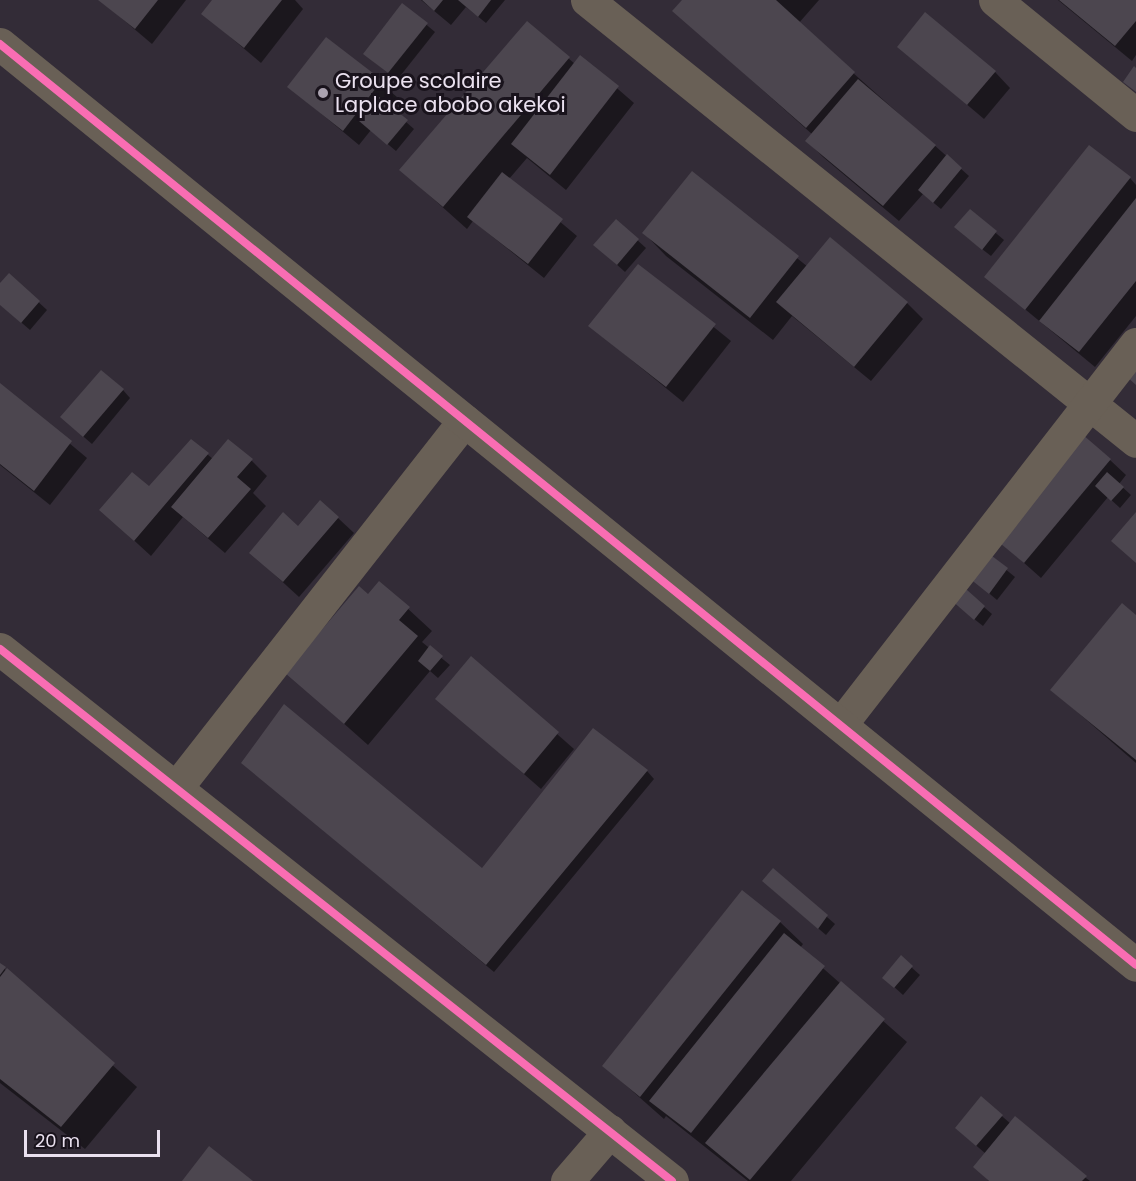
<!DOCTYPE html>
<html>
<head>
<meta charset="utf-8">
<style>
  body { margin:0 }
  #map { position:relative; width:1136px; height:1181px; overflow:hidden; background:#332c37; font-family:Poppins,sans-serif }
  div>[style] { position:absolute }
  .shadow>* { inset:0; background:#0007 }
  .building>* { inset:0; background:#4c464f }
  .minor>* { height:33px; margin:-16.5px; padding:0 16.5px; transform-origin:16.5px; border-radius:16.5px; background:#696056 }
  .tertiary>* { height:33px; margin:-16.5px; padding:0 16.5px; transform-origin:16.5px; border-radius:16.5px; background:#696056 }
  .cycleway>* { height:8px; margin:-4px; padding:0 4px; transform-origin:4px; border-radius:4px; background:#f96db3 }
  .dots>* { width:16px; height:16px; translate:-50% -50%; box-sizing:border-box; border:3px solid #19131c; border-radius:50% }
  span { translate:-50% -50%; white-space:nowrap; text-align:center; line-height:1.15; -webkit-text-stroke:6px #19131c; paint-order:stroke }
  .poi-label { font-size:21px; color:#eae1ef }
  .left { translate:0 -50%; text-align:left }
  .scale { position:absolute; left:24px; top:1130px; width:136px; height:27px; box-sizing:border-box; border:3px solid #eae1ef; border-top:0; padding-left:8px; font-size:18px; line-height:21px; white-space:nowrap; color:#eae1ef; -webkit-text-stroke:4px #19131c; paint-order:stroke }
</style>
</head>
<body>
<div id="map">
  <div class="shadow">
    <div style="clip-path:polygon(100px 0,186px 0,152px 44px)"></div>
    <div style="clip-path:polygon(214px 0,295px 0,303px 9px,261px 63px,203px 14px)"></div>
    <div style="clip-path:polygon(421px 0,505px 0,486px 23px,466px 7px,451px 25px)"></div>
    <div style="clip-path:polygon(684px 0,819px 0,798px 24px,969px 176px,941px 209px,923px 194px,899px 221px,823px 157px,807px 141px,813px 135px,674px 11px)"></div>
    <div style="clip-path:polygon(1058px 0,1136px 0,1136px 55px,1132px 61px)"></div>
    <div style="clip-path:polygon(403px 5px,435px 32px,397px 80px,373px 61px)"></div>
    <div style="clip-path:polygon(527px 23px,575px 64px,581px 57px,634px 103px,566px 190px,527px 158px,509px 179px,577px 236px,544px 278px,473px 221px,467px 229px,401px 170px)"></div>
    <div style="clip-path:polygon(327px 39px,397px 97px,389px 107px,414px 129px,396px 151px,371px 130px,359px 145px,289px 87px)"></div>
    <div style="clip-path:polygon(899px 47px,995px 72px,1010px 88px,984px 119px)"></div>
    <div style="clip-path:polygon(692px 173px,808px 267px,907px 303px,923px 319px,871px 381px,792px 316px,773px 340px,666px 256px,644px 233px)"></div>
    <div style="clip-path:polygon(1130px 178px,1136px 185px,1136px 316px,1095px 367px,986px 277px)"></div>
    <div style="clip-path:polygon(970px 211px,1004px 240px,991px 256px,964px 235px)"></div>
    <div style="clip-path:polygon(616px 221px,646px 248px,625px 272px,603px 252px)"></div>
    <div style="clip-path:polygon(638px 266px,731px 341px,683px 402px,590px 326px)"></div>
    <div style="clip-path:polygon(9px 275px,47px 310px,30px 330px,0 304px,0 285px)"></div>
    <div style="clip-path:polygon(0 385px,87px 458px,50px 505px,0 465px)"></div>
    <div style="clip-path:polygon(123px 390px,130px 398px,92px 444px,70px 425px)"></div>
    <div style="clip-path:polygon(191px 441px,213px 459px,228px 441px,252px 461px,267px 476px,253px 493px,266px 506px,225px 553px,183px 517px,151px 556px,101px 510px,149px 488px)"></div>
    <div style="clip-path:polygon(1110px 460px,1126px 475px,1119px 484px,1131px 495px,1120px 508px,1108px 497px,1041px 578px,997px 539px)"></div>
    <div style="clip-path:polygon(338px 518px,354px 533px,299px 597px,251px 553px,298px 528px)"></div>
    <div style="clip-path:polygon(988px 555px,1015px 577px,997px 600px,971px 578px)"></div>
    <div style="clip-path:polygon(380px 583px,432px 631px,422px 642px,450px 665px,438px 678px,430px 671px,368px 745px,287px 673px)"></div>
    <div style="clip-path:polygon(957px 584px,992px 614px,983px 626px,954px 603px)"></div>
    <div style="clip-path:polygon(1136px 617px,1136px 763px,1052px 690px)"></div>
    <div style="clip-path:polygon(471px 658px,574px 749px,541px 789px,437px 698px)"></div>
    <div style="clip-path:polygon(251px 770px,482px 871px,647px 771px,654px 779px,494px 972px)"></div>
    <div style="clip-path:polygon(773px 870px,835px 924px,826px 935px,772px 889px)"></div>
    <div style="clip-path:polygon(780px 922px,803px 944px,800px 948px,907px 1042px,791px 1181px,748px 1181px,666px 1116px,664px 1119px,604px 1066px)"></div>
    <div style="clip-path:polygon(901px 958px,920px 975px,903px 995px,892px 985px)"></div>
    <div style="clip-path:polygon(0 965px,137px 1087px,85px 1149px,0 1083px)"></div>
    <div style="clip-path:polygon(981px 1098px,1011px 1124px,1090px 1181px,989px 1181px,975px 1167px,986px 1154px,964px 1135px)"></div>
  </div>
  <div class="building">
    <div style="clip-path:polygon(98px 0,158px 0,135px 29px)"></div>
    <div style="clip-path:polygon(212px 0,282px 0,244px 48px,201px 14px)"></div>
    <div style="clip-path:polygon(422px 0,443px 0,434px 11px)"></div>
    <div style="clip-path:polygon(458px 0,491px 0,478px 17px)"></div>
    <div style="clip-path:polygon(682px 0,776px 0,855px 72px,806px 128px,672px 11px)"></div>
    <div style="clip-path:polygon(1059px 0,1136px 0,1136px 21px,1115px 46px)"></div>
    <div style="clip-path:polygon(402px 3px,428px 23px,388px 73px,363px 54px)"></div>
    <div style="clip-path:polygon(925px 12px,996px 71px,967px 105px,897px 47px)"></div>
    <div style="clip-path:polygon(527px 21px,570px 57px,443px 207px,399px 170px)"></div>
    <div style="clip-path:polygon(326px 37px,382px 80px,343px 131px,287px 87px)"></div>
    <div style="clip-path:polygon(580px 55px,619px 86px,550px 175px,511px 144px)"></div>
    <div style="clip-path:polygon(1134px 66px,1136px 68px,1136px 92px,1123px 82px)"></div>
    <div style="clip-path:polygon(858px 79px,936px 145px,883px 206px,805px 141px)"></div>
    <div style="clip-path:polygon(379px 97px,408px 120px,387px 145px,359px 121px)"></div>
    <div style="clip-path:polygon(1089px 145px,1131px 177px,1025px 310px,984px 277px)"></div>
    <div style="clip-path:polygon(947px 154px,962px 168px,933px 203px,918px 190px)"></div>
    <div style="clip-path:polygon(692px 171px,799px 256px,750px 318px,642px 233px)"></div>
    <div style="clip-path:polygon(502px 172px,563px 219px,528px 264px,467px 217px)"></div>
    <div style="clip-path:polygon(1136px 198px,1136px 281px,1079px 352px,1039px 321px)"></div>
    <div style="clip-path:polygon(970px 209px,997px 231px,982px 250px,954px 227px)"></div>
    <div style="clip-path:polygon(616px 219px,639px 239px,617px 265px,593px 245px)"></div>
    <div style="clip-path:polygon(830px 237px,908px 302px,854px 367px,776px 302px)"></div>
    <div style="clip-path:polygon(638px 264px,716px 324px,666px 387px,588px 326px)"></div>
    <div style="clip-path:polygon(9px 273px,40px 301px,21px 323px,0 305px,0 283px)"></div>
    <div style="clip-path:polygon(1136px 364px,1136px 385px,1126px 376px)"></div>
    <div style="clip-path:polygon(101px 370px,124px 389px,83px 437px,60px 417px)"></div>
    <div style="clip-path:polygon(0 383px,72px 441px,34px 491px,0 464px)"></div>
    <div style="clip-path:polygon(1082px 434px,1111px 459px,1024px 563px,995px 539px)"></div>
    <div style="clip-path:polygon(191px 439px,209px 453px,134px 541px,99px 510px,132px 472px,149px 486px)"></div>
    <div style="clip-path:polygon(228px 439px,253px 459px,237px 477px,251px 489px,208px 538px,171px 507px)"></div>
    <div style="clip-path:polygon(1107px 472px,1124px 487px,1111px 501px,1095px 486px)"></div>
    <div style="clip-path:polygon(320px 500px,339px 517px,283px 582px,249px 553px,283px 512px,298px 526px)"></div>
    <div style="clip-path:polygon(1136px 512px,1136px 563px,1111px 541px)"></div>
    <div style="clip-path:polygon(988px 553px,1008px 568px,989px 594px,969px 578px)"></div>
    <div style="clip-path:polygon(379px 581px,410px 607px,399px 620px,418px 636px,344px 724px,285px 673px,359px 586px,368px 594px)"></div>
    <div style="clip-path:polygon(957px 581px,985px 606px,974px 620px,945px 595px)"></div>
    <div style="clip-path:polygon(1122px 603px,1136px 615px,1136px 760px,1050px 690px)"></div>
    <div style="clip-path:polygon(430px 645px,443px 656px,430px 671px,418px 661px)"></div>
    <div style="clip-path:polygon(471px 656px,559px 732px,524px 774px,435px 699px)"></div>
    <div style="clip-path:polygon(284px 704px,482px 868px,593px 728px,648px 770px,486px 965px,241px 763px)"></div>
    <div style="clip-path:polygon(773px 868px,828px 915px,818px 929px,762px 881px)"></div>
    <div style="clip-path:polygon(742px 890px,781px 921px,640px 1097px,602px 1066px)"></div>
    <div style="clip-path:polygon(784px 933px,825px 966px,691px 1133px,649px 1101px)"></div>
    <div style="clip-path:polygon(901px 955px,913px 966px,894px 988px,882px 978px)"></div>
    <div style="clip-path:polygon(0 963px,6px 967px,0 975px)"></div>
    <div style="clip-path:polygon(7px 968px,115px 1063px,61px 1127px,0 1079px,0 977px)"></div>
    <div style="clip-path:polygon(841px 981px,885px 1019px,750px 1180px,705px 1143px)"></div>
    <div style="clip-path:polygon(981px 1096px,1003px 1115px,976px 1146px,955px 1128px)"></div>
    <div style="clip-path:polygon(1015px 1116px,1087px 1176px,1082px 1181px,989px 1181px,973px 1167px)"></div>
    <div style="clip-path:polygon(209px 1146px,253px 1181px,182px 1181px)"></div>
  </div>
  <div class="minor">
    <div style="left:587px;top:0;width:704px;rotate:38.77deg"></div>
    <div style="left:995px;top:0;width:182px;rotate:39.2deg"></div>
    <div style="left:0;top:649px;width:857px;rotate:38.37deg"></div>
    <div style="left:841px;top:724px;width:481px;rotate:-52.2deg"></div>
    <div style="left:176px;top:788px;width:467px;rotate:-51.9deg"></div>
    <div style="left:567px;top:1181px;width:66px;rotate:-49.3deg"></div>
  </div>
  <div class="tertiary">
    <div style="left:0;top:44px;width:1462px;rotate:39.03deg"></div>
  </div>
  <div class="cycleway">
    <div style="left:0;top:44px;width:1462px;rotate:39.03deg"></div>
    <div style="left:0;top:649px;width:857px;rotate:38.37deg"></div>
  </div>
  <div class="dots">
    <div style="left:323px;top:93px;background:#aaa2af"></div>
  </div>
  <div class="poi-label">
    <span class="left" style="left:335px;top:93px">Groupe scolaire<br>Laplace abobo akekoi</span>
  </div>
  <div class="scale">20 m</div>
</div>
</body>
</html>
